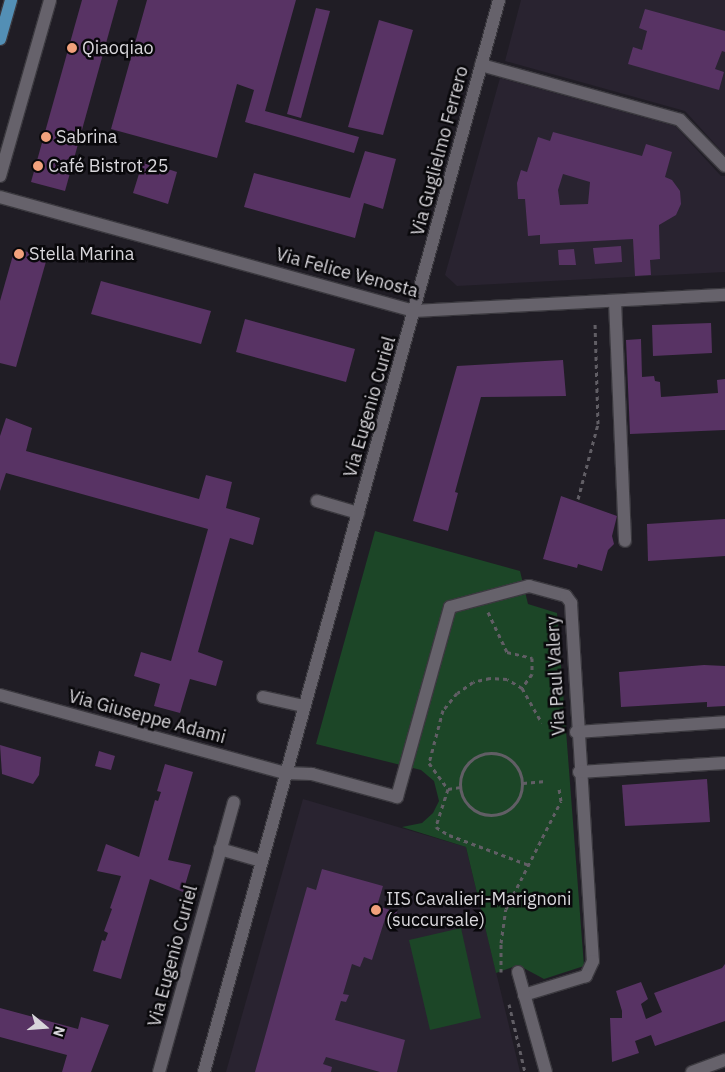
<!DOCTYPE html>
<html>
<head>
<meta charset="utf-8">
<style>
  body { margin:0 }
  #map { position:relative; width:725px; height:1072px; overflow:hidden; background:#201d25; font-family:"IBM Plex Sans",sans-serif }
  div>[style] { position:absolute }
  .built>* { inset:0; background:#292330 }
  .green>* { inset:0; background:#1c4627 }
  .building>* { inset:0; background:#583364 }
  .path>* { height:3px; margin-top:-1.5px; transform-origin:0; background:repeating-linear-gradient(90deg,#615e65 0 4px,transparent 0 8px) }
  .path>.ring { margin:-1.5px; padding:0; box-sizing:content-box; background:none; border:3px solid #615e65; border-radius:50% }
  .roads { filter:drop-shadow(1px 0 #3b393f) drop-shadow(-1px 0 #3b393f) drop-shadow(0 1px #3b393f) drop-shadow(0 -1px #3b393f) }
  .minor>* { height:12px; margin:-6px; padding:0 6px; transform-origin:6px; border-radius:6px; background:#66626b }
  .major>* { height:12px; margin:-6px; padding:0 6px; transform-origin:6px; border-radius:6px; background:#538fb5 }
  .dots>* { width:14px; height:14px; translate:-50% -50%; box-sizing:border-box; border:2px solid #09080b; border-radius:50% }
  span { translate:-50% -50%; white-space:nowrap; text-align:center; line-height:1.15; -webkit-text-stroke:5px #09080b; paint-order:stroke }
  .poi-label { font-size:18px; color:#d8d6db }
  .left { translate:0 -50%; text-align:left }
  .street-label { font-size:18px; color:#d8d6db }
  .north { position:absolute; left:20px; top:1002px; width:50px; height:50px; -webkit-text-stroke:4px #09080b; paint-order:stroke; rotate:108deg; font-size:14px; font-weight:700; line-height:20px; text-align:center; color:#d8d6db }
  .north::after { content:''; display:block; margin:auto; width:18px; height:22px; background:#d8d6db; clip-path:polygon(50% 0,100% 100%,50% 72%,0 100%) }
</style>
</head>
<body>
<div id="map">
  <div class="built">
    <div style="clip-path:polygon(521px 0,725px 0,725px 155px,685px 111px,505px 61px)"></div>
    <div style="clip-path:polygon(500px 78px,675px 126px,721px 176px,725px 176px,725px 272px,457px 286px,445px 275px)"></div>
    <div style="clip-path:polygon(303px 799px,466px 847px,520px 1072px,226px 1072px)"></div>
  </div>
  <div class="green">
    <div style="clip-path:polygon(375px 531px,520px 571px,528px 604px,557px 613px,584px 966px,544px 979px,518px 965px,496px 973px,466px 847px,402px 827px,422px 823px,433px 813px,439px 801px,434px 781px,421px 770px,316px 744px)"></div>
    <div style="clip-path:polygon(461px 928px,481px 1018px,430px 1030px,409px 940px)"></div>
  </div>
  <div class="building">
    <div style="clip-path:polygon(82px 0,118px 0,65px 191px,31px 182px)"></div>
    <div style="clip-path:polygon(147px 0,296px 0,265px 111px,359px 137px,354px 153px,245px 122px,254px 90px,237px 84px,217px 158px,111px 129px)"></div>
    <div style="clip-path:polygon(316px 8px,330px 11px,301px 118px,287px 114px)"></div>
    <div style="clip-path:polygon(645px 9px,725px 31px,725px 52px,722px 51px,715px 69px,724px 72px,719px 90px,628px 64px,633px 47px,642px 50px,647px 31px,639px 28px)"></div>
    <div style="clip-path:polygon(379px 20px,413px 30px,383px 135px,348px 127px)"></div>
    <div style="clip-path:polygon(evenodd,553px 132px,642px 156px,646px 144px,672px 152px,665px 177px,672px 180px,680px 191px,681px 204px,676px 215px,659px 225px,660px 259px,650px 260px,651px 275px,635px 276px,633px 239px,540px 244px,540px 235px,528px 236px,525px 199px,518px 199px,517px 183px,521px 170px,527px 172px,538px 137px,550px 141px,553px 132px,563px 174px,590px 182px,588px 204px,560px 205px,558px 190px,563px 174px)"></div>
    <div style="clip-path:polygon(365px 151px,396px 159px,383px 209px,364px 203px,355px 238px,244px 207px,254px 173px,350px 198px)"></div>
    <div style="clip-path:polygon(143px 161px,177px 172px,168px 204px,133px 193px)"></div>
    <div style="clip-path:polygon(621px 246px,622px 262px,595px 264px,593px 248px)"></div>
    <div style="clip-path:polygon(15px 248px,47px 258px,16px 367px,0 363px,0 301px)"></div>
    <div style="clip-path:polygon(574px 249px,576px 265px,559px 265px,558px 250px)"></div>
    <div style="clip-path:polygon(101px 281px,211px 311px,201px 344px,91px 314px)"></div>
    <div style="clip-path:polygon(245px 319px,355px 349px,346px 382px,236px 352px)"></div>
    <div style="clip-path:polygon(711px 323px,712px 353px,653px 356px,652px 325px)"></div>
    <div style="clip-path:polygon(641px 339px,642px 377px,654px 376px,655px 381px,660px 382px,661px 397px,718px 393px,717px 380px,725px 379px,725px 430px,630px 434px,626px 340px)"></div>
    <div style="clip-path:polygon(563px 360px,566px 396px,481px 397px,455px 492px,458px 493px,448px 531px,413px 521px,457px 366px)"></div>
    <div style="clip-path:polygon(6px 418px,32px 428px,26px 451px,199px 499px,206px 475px,232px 482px,226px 508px,260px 518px,253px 545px,230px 538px,198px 652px,223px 661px,216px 686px,190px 679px,180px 713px,154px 706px,160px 684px,134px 676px,141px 652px,171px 661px,208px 529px,6px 473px,0 491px,0 436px)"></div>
    <div style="clip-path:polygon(561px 496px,617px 516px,612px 536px,614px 544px,608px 550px,602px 571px,578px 564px,577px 568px,543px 559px)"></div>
    <div style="clip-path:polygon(725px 519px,725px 556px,648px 561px,647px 524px)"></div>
    <div style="clip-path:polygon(704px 665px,725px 666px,725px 706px,707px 707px,707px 702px,621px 707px,619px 672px)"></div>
    <div style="clip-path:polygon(0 745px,41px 757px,39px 775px,33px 784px,2px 774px)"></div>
    <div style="clip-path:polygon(99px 751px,115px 756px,111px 770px,95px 766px)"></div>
    <div style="clip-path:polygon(165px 764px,193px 772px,168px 860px,191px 865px,183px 892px,150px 879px,121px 979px,93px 971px,102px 940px,105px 941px,108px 933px,104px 931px,112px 909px,110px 908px,121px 876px,97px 871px,106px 844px,139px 857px,155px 800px,158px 801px,161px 792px,157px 791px)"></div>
    <div style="clip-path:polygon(707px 779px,710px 822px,625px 826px,622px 785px)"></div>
    <div style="clip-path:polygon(322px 869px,383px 886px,377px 906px,397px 912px,393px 922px,385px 919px,372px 960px,364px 957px,360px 967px,352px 964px,343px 994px,349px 995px,346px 1002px,341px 1001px,335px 1020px,405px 1040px,397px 1072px,380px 1072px,326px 1057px,323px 1064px,332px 1067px,331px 1072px,255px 1072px,307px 887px,316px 890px)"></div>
    <div style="clip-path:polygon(725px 964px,725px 1021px,655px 1046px,651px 1035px,635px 1041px,639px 1053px,612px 1062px,610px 1018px,622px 1018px,622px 1011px,616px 991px,641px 982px,648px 999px,641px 1004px,646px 1019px,662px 1012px,654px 993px,722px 968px)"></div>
    <div style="clip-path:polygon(0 1008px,78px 1029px,81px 1017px,109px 1025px,91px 1072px,62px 1072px,67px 1055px,0 1037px)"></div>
  </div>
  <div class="path">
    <div style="left:578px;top:499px;width:78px;rotate:-75.1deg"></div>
    <div style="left:598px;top:424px;width:101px;rotate:-91.7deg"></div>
    <div style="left:488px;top:612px;width:44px;rotate:64.6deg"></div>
    <div style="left:507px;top:652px;width:26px;rotate:13deg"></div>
    <div style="left:532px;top:658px;width:16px;rotate:90deg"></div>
    <div style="left:532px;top:674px;width:17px;rotate:126deg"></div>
    <div style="left:522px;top:688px;width:40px;rotate:60.3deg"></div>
    <div style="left:522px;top:688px;width:17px;rotate:-149deg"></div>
    <div style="left:507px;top:679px;width:17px;rotate:-177deg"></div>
    <div style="left:490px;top:678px;width:17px;rotate:167deg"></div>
    <div style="left:473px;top:682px;width:19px;rotate:145deg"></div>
    <div style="left:457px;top:693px;width:22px;rotate:129deg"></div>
    <div style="left:443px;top:710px;width:55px;rotate:104.8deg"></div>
    <div style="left:429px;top:763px;width:32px;rotate:54deg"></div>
    <div style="left:448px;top:789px;width:40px;rotate:108deg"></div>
    <div style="left:436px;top:827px;width:15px;rotate:32deg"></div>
    <div style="left:449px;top:835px;width:85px;rotate:20.6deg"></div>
    <div class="ring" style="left:460px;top:753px;width:59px;height:59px"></div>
    <div style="left:523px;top:783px;width:23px;rotate:-5deg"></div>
    <div style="left:448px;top:789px;width:12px;rotate:-9deg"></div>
    <div style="left:501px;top:972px;width:29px;rotate:-90deg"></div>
    <div style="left:501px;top:943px;width:34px;rotate:-82deg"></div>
    <div style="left:506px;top:909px;width:121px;rotate:-63deg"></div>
    <div style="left:561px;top:801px;width:13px;rotate:-99deg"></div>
    <div style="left:509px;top:1004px;width:70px;rotate:76.8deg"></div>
  </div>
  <div class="roads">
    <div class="minor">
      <div style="left:481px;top:65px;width:206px;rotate:15.4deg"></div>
      <div style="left:680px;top:120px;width:64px;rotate:45.6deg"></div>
      <div style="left:0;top:176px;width:183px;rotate:-74.1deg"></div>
      <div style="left:0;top:197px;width:430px;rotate:15.4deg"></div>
      <div style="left:415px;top:311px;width:310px;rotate:-3deg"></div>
      <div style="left:615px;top:301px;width:240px;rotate:87.6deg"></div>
      <div style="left:317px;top:501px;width:43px;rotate:16.3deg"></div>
      <div style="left:0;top:695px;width:295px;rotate:15.3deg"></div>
      <div style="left:285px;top:773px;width:27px;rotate:2deg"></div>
      <div style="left:312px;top:774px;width:88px;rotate:15.1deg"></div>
      <div style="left:397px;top:797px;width:197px;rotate:-74.4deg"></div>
      <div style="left:450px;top:607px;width:82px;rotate:-14.9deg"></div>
      <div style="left:529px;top:586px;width:38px;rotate:15deg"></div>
      <div style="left:566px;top:596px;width:9px;rotate:54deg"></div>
      <div style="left:571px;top:603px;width:359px;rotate:86.5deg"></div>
      <div style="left:593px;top:961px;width:17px;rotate:115deg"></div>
      <div style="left:586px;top:976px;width:65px;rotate:163deg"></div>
      <div style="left:263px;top:697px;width:42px;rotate:12.4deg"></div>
      <div style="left:576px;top:732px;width:149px;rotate:-3.8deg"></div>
      <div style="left:579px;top:772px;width:146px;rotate:-3.5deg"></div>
      <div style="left:220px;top:849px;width:43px;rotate:16.3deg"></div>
      <div style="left:518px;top:972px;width:104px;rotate:74.4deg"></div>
      <div style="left:159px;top:1072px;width:280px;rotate:-74.5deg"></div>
      <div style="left:204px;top:1072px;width:1112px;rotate:-74.61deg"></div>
      <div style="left:692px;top:1072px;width:35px;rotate:-20deg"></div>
    </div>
    <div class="major">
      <div style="left:0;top:39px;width:41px;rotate:-74.2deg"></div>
    </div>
  </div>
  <div class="dots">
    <div style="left:72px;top:48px;background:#f1a17c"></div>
    <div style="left:46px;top:137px;background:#f1a17c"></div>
    <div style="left:38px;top:166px;background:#f1a17c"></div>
    <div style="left:19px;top:254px;background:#f1a17c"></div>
    <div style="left:376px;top:910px;background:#f1a17c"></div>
  </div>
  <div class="poi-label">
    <span class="left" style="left:82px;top:48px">Qiaoqiao</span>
    <span class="left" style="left:56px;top:137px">Sabrina</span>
    <span class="left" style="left:48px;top:166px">Café Bistrot 25</span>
    <span class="left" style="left:29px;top:254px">Stella Marina</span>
    <span class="left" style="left:386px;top:910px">IIS Cavalieri-Marignoni<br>(succursale)</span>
  </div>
  <div class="street-label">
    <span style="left:440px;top:151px;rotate:-75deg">Via Guglielmo Ferrero</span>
    <span style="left:347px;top:273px;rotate:15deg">Via Felice Venosta</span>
    <span style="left:370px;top:407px;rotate:-74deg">Via Eugenio Curiel</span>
    <span style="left:556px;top:676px;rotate:-93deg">Via Paul Valery</span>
    <span style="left:147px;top:717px;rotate:15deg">Via Giuseppe Adami</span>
    <span style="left:173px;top:956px;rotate:-75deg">Via Eugenio Curiel</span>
  </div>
  <div class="north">N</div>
</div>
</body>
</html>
